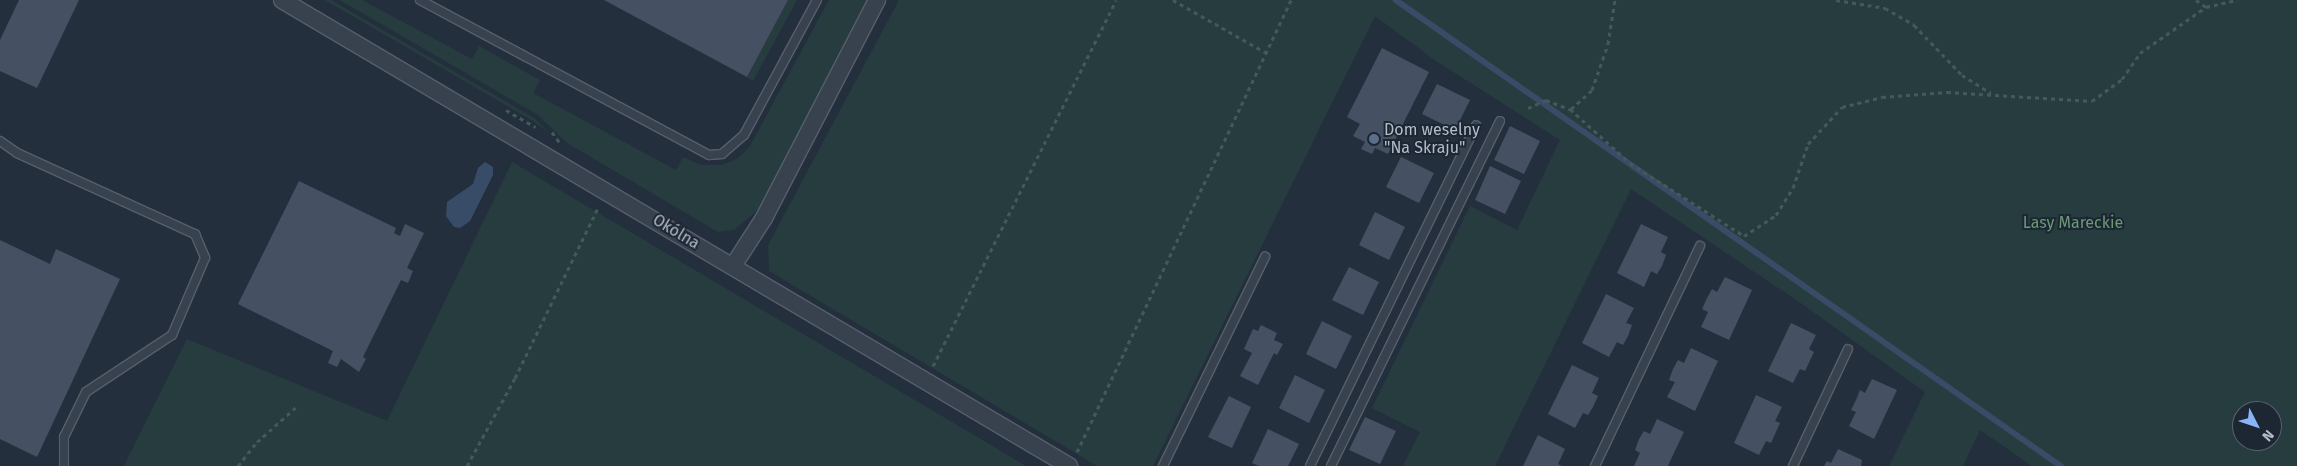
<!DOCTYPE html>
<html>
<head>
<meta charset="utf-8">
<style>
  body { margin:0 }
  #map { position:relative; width:2297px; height:466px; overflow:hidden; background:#242f3e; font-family:"Fira Sans",sans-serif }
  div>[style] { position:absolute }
  .green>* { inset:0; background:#263c3f }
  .water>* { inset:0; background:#394c67 }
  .stream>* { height:5.5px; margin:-2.75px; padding:0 2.75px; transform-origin:2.75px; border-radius:2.75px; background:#394c67 }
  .building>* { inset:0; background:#455162 }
  .path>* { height:3px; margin-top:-1.5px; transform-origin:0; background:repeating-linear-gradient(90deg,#44595c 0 4px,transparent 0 8px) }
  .roads { filter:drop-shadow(1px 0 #565f6c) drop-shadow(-1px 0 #565f6c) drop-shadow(0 1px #565f6c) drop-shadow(0 -1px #565f6c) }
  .lane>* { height:8px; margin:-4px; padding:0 4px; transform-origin:4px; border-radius:4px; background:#38414e }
  .street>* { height:16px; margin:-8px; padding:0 8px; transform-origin:8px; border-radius:8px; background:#38414e }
  .dots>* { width:14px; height:14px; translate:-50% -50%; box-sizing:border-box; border:2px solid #1d2633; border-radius:50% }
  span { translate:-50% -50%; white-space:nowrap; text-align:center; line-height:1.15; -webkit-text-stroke:4px #1d2633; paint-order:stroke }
  .poi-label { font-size:16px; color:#b4bcc9 }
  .left { translate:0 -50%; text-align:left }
  .park-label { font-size:16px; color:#6b9a76 }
  .street-label { font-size:16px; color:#b4bcc9 }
  .north { position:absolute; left:2232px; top:401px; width:50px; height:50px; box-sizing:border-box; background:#1d2633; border:1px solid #59626f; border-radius:50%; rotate:131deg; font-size:14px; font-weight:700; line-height:20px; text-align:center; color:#b4bcc9 }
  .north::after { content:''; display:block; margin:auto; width:18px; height:22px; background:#8ab4f8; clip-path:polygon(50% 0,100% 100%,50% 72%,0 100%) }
</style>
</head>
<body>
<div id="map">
  <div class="green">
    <div style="clip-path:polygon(325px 0,331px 0,534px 118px,550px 134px,533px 121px)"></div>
    <div style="clip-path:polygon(340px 0,362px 0,472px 59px,479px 46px,540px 80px,533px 93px,676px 170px,683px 157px,701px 165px,721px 165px,737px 159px,750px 146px,829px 0,868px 0,760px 208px,734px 230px,718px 232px,567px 143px,538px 115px)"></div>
    <div style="clip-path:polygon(788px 0,797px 0,753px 81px,747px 77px)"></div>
    <div style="clip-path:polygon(evenodd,899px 0,2297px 0,2297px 466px,2032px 466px,1980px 430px,1963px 466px,1889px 466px,1925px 392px,1805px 306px,1631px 189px,1495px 466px,1403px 466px,1420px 432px,1372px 408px,1470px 206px,1517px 230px,1560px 140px,1436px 61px,1375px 16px,1153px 466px,1097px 466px,769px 271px,768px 245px,899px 0,2242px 411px,2272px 411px,2272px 441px,2242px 441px,2242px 411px)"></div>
    <div style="clip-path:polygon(512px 162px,979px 438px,1026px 466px,124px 466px,187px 339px,387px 421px)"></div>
  </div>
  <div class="water">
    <div style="clip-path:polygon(485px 162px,493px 167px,493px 175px,470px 221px,460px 228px,454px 227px,446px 216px,447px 202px,473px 184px,478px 168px)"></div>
  </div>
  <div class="stream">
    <div style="left:1396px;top:0;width:812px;rotate:35.02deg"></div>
  </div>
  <div class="building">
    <div style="clip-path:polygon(19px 0,79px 0,37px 88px,0 71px,0 40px)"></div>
    <div style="clip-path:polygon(604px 0,788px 0,747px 77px)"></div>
    <div style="clip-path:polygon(1382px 48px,1429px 72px,1388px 154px,1375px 148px,1372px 154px,1361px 149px,1365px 142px,1353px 136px,1360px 124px,1347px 117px)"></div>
    <div style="clip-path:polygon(1437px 84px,1470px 100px,1455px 130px,1422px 114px)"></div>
    <div style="clip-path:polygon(1510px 126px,1540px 141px,1524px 174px,1494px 160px)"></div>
    <div style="clip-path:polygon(1401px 157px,1434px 173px,1419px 203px,1386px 187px)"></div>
    <div style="clip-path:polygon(1490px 166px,1521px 181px,1505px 214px,1475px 200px)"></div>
    <div style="clip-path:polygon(299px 181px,396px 228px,394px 233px,400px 236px,405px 224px,424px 233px,407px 268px,413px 271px,408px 283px,401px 280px,363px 357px,366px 359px,359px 372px,341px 359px,337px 367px,328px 363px,333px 351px,238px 304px)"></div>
    <div style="clip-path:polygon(1375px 212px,1405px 227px,1389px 260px,1359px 245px)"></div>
    <div style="clip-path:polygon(1641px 224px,1668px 237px,1661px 252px,1666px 255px,1662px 266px,1657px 274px,1651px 271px,1644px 287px,1617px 273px)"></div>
    <div style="clip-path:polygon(0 240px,50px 264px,56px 249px,120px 279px,37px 457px,0 439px)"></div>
    <div style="clip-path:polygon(1349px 267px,1379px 282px,1363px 315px,1332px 300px)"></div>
    <div style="clip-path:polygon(1725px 277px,1752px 290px,1729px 340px,1701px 327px,1708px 312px,1702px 309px,1707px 298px,1712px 289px,1717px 292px)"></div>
    <div style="clip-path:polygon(1606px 294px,1634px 308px,1626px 323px,1632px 325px,1628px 336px,1623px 345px,1617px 342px,1609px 357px,1582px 343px)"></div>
    <div style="clip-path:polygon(1322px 321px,1352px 336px,1336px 369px,1306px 354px)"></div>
    <div style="clip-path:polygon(1791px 323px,1816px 335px,1809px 349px,1814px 352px,1805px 371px,1800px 369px,1793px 383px,1768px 371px)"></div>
    <div style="clip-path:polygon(1261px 325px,1277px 333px,1274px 340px,1283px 344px,1277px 355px,1274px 353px,1258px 385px,1240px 376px,1252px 353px,1244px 349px,1253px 329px,1258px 331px)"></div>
    <div style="clip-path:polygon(1691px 348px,1718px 361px,1695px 411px,1667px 397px,1675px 382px,1669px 380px,1673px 369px,1678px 360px,1684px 363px)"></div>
    <div style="clip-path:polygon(1572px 365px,1599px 378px,1592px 393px,1598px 396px,1593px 407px,1588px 415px,1583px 413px,1575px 428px,1548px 414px)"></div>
    <div style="clip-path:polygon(1295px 375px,1325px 390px,1309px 423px,1279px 408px)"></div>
    <div style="clip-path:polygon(1872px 379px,1897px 390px,1874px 439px,1849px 426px,1856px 412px,1851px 410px,1856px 400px,1860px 390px,1865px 393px)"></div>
    <div style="clip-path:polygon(1756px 395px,1782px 407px,1775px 421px,1780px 423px,1775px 434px,1771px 443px,1766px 441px,1759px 455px,1734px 443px)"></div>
    <div style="clip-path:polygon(1229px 396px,1251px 407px,1232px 448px,1208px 437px)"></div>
    <div style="clip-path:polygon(1365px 417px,1396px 431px,1380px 464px,1349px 450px)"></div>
    <div style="clip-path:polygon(1657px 419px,1684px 432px,1672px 457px,1668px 466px,1634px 466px,1640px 453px,1635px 450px,1639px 439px,1644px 431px,1650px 434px)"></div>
    <div style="clip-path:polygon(1268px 429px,1299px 444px,1288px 466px,1259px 466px,1252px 463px)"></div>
    <div style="clip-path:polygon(1538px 435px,1565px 449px,1558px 464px,1562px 466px,1523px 466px)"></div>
    <div style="clip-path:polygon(1838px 449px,1862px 460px,1861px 466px,1824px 466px,1827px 461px,1831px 463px)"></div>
  </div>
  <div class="path">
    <div style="left:1173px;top:0;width:106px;rotate:29.5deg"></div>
    <div style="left:1836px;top:0;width:50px;rotate:9.3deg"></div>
    <div style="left:1885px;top:8px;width:34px;rotate:30deg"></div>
    <div style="left:1914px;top:25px;width:69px;rotate:46.2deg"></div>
    <div style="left:1962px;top:75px;width:34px;rotate:32deg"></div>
    <div style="left:2196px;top:0;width:12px;rotate:35deg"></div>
    <div style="left:1528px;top:108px;width:20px;rotate:-24deg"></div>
    <div style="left:1546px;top:100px;width:26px;rotate:21deg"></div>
    <div style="left:1570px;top:109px;width:81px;rotate:42deg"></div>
    <div style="left:1630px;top:163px;width:135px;rotate:32.6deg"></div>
    <div style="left:1744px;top:236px;width:38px;rotate:-33deg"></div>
    <div style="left:1776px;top:215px;width:32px;rotate:-58deg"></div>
    <div style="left:1793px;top:188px;width:46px;rotate:-71.2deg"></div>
    <div style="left:1808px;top:144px;width:50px;rotate:-47.4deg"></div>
    <div style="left:1842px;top:107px;width:41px;rotate:-14deg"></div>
    <div style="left:1882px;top:97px;width:65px;rotate:-4.4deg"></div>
    <div style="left:1947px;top:92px;width:145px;rotate:3.6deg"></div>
    <div style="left:2092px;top:101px;width:37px;rotate:-36deg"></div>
    <div style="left:2122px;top:79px;width:32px;rotate:-55deg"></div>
    <div style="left:2140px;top:53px;width:80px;rotate:-34.9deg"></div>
    <div style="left:2206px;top:7px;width:32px;rotate:-13deg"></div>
    <div style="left:1571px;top:109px;width:28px;rotate:-42deg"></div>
    <div style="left:1592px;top:90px;width:49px;rotate:-70.8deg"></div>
    <div style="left:1608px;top:44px;width:45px;rotate:-81deg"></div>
    <div style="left:506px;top:110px;width:34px;rotate:30deg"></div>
    <div style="left:552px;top:132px;width:14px;rotate:54deg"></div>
    <div style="left:933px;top:366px;width:409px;rotate:-63.4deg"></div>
    <div style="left:1077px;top:452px;width:500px;rotate:-64.66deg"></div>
    <div style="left:238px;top:466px;width:31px;rotate:-52deg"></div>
    <div style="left:257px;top:442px;width:52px;rotate:-41.9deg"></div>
    <div style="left:467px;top:466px;width:100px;rotate:-61.4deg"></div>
    <div style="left:515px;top:378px;width:191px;rotate:-64deg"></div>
  </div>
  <div class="roads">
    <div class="lane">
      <div style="left:420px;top:0;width:328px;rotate:28.2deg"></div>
      <div style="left:709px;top:155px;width:13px;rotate:-4deg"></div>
      <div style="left:722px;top:154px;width:29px;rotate:-41deg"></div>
      <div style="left:744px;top:135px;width:153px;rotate:-61.6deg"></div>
      <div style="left:0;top:141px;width:21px;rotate:35deg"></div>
      <div style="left:17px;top:153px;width:196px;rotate:24.5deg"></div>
      <div style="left:195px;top:234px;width:26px;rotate:67deg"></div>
      <div style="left:205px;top:258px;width:84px;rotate:113.2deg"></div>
      <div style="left:172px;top:335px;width:103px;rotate:146.5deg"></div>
      <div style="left:86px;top:392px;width:50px;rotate:116.1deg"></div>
      <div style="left:64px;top:437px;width:29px;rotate:90deg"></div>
      <div style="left:1163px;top:466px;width:233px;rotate:-64deg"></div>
      <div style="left:1310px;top:466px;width:379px;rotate:-64deg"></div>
      <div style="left:1331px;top:466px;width:384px;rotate:-63.9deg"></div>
      <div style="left:1595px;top:466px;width:244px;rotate:-64.5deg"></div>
      <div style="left:1793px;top:466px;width:129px;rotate:-64.8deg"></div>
    </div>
    <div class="street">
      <div style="left:282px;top:0;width:915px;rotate:30.63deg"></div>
      <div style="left:733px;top:266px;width:57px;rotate:-57.1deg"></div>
      <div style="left:764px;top:218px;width:246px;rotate:-62.6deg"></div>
    </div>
  </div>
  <div class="dots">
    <div style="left:1374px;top:139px;background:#5c6f8a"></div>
  </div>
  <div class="poi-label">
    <span class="left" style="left:1384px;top:139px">Dom weselny<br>"Na Skraju"</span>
  </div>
  <div class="park-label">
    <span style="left:2073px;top:223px">Lasy Mareckie</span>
  </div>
  <div class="street-label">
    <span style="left:676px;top:232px;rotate:31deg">Okólna</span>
  </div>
  <div class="north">N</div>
</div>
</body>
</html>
